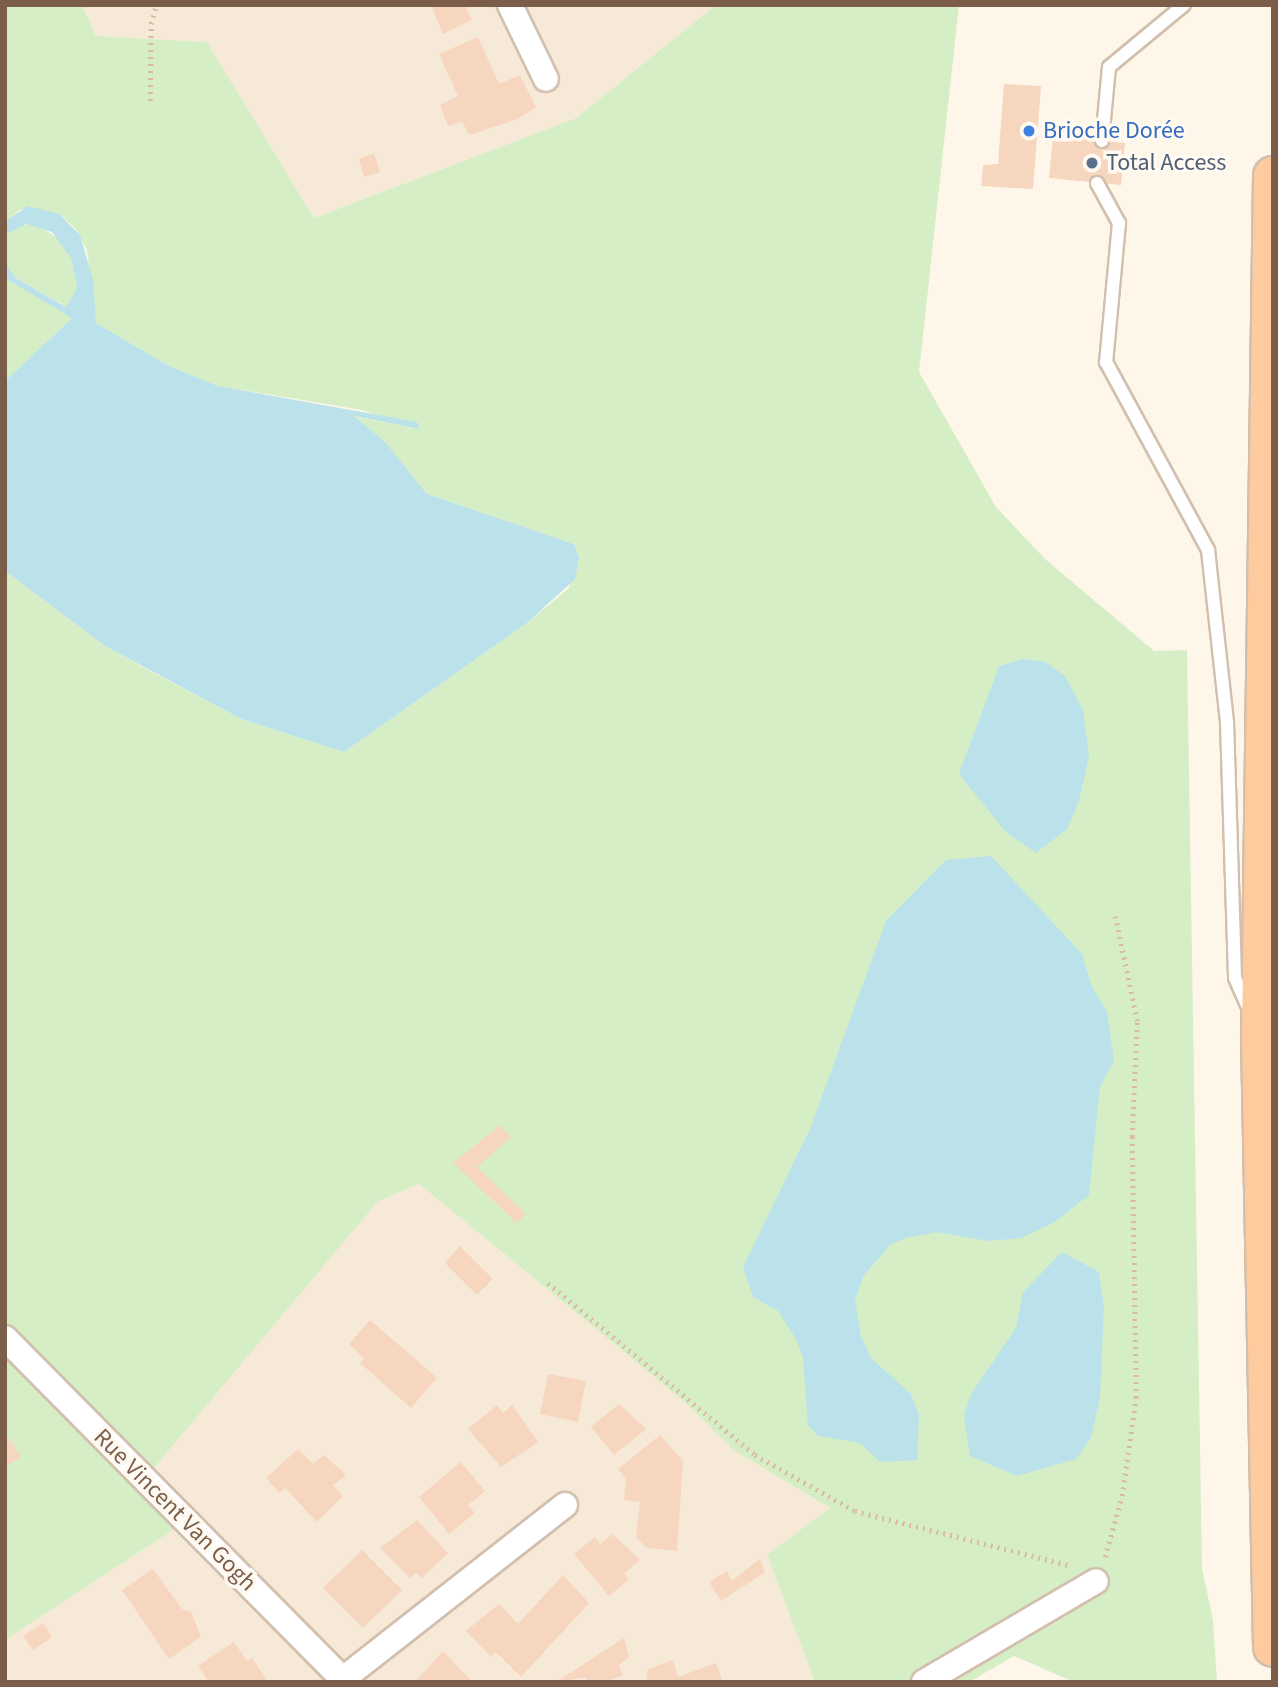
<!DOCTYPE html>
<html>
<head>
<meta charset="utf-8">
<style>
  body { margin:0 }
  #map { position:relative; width:1278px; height:1687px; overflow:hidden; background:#fef7e9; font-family:"Source Sans 3",sans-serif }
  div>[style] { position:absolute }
  .residential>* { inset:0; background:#f7e9d7 }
  .green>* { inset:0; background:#d5eec6 }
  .water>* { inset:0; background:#bbe2ea }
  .building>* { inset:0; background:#f6d6bf }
  .path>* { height:4.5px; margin-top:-2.25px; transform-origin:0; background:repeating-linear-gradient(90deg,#dcb9a1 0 2px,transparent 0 7px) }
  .roads { filter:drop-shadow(2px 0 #d2bfad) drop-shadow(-2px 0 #d2bfad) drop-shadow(0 2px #d2bfad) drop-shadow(0 -2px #d2bfad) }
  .service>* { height:12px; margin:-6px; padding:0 6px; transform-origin:6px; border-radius:6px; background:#fff }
  .minor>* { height:24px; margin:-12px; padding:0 12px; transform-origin:12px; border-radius:12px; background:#fff }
  .trunk>* { height:38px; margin:-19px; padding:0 19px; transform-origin:19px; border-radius:19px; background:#fecb9e }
  .dots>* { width:19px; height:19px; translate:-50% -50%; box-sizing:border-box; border:4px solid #fffaf1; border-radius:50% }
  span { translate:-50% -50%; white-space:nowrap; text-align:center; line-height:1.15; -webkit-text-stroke:7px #fffaf1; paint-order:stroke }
  .shop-label { font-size:24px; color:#366cbe }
  .left { translate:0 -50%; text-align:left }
  .service-label { font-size:24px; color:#4e5e75 }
  .street-label { font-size:24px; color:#7c5d4a }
  .frame { position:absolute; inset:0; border:7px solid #7c5d4a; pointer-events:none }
</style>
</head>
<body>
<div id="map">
  <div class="residential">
    <div style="clip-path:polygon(82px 5px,716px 5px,576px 118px,314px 218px,207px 42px,96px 36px)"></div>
    <div style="clip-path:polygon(419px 1184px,680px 1398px,735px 1451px,831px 1509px,767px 1555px,815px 1682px,5px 1682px,5px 1640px,196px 1515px,152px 1469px,378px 1200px)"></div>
  </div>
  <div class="green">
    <div style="clip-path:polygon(5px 5px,82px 5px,96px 36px,207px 42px,314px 218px,576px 118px,716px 5px,959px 5px,919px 372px,996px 507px,1045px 559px,1154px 651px,1187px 650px,1202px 1568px,1213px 1620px,1217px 1682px,1074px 1682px,1014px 1656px,969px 1682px,815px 1682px,767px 1555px,830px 1508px,735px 1451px,680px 1398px,419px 1184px,378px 1201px,153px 1469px,196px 1515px,5px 1640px,5px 571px,105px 646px,152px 672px,241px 719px,344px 752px,527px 623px,569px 588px,574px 544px,427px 494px,385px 443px,352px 416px,418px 429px,362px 410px,218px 386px,169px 366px,96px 323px,87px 250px,75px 228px,59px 214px,21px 209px,5px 221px)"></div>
    <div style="clip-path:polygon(35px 224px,59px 239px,71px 258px,77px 288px,67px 307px,16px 278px,5px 262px,5px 235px,18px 225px)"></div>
    <div style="clip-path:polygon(5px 278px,73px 317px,5px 381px)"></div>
  </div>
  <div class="water">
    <div style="clip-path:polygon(28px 206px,59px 214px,80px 235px,93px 280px,96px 323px,169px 366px,218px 386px,417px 422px,419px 429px,354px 416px,385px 442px,427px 494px,574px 544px,579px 558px,575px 579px,527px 623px,344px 752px,241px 719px,105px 646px,5px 571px,5px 381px,72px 318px,5px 278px,5px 262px,16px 278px,66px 307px,77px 288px,71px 258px,52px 232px,26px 224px,5px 235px,5px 221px)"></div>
    <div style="clip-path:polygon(1024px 659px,1045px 662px,1065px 676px,1083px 710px,1089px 756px,1079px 801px,1067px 829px,1036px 853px,1005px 831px,959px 774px,999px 666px)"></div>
    <div style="clip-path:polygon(991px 856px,1082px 954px,1092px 987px,1107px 1011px,1114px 1061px,1100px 1087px,1089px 1195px,1053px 1223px,1021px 1238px,988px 1241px,936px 1232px,906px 1238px,891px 1244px,864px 1275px,855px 1300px,861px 1336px,871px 1358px,911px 1394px,919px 1415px,917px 1460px,880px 1462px,860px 1443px,818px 1436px,808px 1425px,803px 1358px,796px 1339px,778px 1311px,753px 1297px,743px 1267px,810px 1129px,886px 921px,946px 860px)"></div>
    <div style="clip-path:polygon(1062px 1252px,1099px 1272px,1104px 1308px,1100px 1397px,1091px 1438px,1076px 1459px,1017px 1476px,970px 1456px,964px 1416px,971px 1394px,1016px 1328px,1023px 1292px)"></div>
  </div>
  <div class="building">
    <div style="clip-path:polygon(431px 5px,465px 5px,472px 20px,443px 34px)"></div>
    <div style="clip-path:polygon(478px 37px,499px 84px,520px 75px,536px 107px,518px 119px,469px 135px,462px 121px,448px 126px,440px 105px,458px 96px,439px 54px)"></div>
    <div style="clip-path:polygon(1004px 84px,1041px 86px,1033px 189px,981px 186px,983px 165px,998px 164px)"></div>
    <div style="clip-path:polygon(1053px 136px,1125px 143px,1121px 185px,1049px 178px)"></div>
    <div style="clip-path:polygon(374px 153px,380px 172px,364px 177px,359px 159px)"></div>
    <div style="clip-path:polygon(500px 1125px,511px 1137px,477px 1167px,526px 1214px,517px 1223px,453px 1163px)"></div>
    <div style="clip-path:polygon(460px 1246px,493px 1279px,477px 1295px,445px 1263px)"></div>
    <div style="clip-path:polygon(370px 1320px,437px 1378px,411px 1408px,360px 1363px,364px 1358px,349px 1344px)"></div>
    <div style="clip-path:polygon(548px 1374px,586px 1381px,578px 1422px,540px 1414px)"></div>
    <div style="clip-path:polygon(619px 1404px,646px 1429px,614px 1455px,591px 1427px)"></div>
    <div style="clip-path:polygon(497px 1405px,503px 1413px,512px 1405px,538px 1442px,501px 1467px,468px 1429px)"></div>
    <div style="clip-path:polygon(5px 1432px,21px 1457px,5px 1467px)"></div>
    <div style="clip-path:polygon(660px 1435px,683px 1461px,677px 1551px,647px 1548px,636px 1538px,640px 1502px,624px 1500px,626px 1479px,618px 1469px)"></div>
    <div style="clip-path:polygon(298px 1449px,313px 1464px,324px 1455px,346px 1475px,333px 1485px,343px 1496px,317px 1522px,285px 1488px,280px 1493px,266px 1478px)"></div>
    <div style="clip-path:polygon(461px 1462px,485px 1491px,468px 1505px,475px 1513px,449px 1534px,419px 1497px)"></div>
    <div style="clip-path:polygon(417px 1520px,448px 1553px,422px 1578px,416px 1572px,410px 1578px,380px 1548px)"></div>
    <div style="clip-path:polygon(613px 1534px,640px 1560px,624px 1573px,629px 1579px,609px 1596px,574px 1554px,595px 1537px,600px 1544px)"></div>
    <div style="clip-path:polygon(362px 1550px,402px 1590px,363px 1628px,323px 1588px)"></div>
    <div style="clip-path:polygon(760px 1559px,765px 1572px,721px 1601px,709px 1582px,727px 1571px,732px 1581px)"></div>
    <div style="clip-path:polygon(153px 1569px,182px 1609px,191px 1612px,201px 1637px,169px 1659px,122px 1590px)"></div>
    <div style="clip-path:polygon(563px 1575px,589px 1603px,521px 1677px,496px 1652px,491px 1657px,466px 1631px,499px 1604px,518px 1624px)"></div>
    <div style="clip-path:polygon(43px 1623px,52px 1637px,33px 1650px,23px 1636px)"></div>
    <div style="clip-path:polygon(624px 1638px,629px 1657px,619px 1665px,623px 1675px,605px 1682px,588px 1682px,586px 1677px,556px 1682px)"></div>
    <div style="clip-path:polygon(234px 1642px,247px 1661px,252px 1658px,268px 1682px,209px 1682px,198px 1666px)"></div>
    <div style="clip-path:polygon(443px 1651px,472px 1682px,415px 1682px)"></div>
    <div style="clip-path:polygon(673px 1660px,678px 1677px,716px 1663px,723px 1682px,646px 1682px,648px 1669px)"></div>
  </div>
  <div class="path">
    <div style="left:150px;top:101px;width:77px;rotate:-89.3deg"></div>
    <div style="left:151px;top:24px;width:20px;rotate:-75deg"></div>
    <div style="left:548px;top:1283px;width:269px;rotate:39.7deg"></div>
    <div style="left:755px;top:1455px;width:115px;rotate:29.2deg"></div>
    <div style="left:855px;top:1511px;width:221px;rotate:14.2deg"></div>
    <div style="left:1105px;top:1557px;width:63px;rotate:-74.4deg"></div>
    <div style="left:1122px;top:1496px;width:99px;rotate:-81.9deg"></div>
    <div style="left:1136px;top:1398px;width:261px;rotate:-90.9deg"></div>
    <div style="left:1132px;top:1137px;width:116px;rotate:-87.5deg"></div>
    <div style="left:1137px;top:1021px;width:107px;rotate:-101.8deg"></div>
  </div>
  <div class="roads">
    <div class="service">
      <div style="left:1102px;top:141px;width:74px;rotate:-84.6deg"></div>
      <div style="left:1109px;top:67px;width:97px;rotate:-39.6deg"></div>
      <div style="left:1097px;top:183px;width:46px;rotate:61.2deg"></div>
      <div style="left:1119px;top:223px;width:140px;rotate:95.3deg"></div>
      <div style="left:1106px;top:362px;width:214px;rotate:61.5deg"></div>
      <div style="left:1208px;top:550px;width:173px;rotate:83.7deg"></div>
      <div style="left:1227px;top:722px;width:256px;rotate:88.2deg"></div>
      <div style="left:1235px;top:978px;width:32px;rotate:66deg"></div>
    </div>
    <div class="minor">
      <div style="left:510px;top:5px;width:82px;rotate:64.1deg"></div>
      <div style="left:5px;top:1338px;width:484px;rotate:45.3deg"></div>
      <div style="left:343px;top:1679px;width:282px;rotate:-38.1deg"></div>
      <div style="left:924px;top:1682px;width:199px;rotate:-30.4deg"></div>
    </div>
    <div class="trunk">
      <div style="left:1273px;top:176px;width:862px;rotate:90.8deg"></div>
      <div style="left:1261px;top:1038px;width:609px;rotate:88.87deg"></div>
    </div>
  </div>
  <div class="dots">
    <div style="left:1029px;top:131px;background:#3f7fe0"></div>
    <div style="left:1092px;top:163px;background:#5c6f8a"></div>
  </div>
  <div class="shop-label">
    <span class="left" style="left:1043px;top:131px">Brioche Dorée</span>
  </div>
  <div class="service-label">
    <span class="left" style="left:1106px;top:163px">Total Access</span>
  </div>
  <div class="street-label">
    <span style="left:175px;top:1510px;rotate:45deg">Rue Vincent Van Gogh</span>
  </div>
  <div class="frame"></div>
</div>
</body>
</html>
